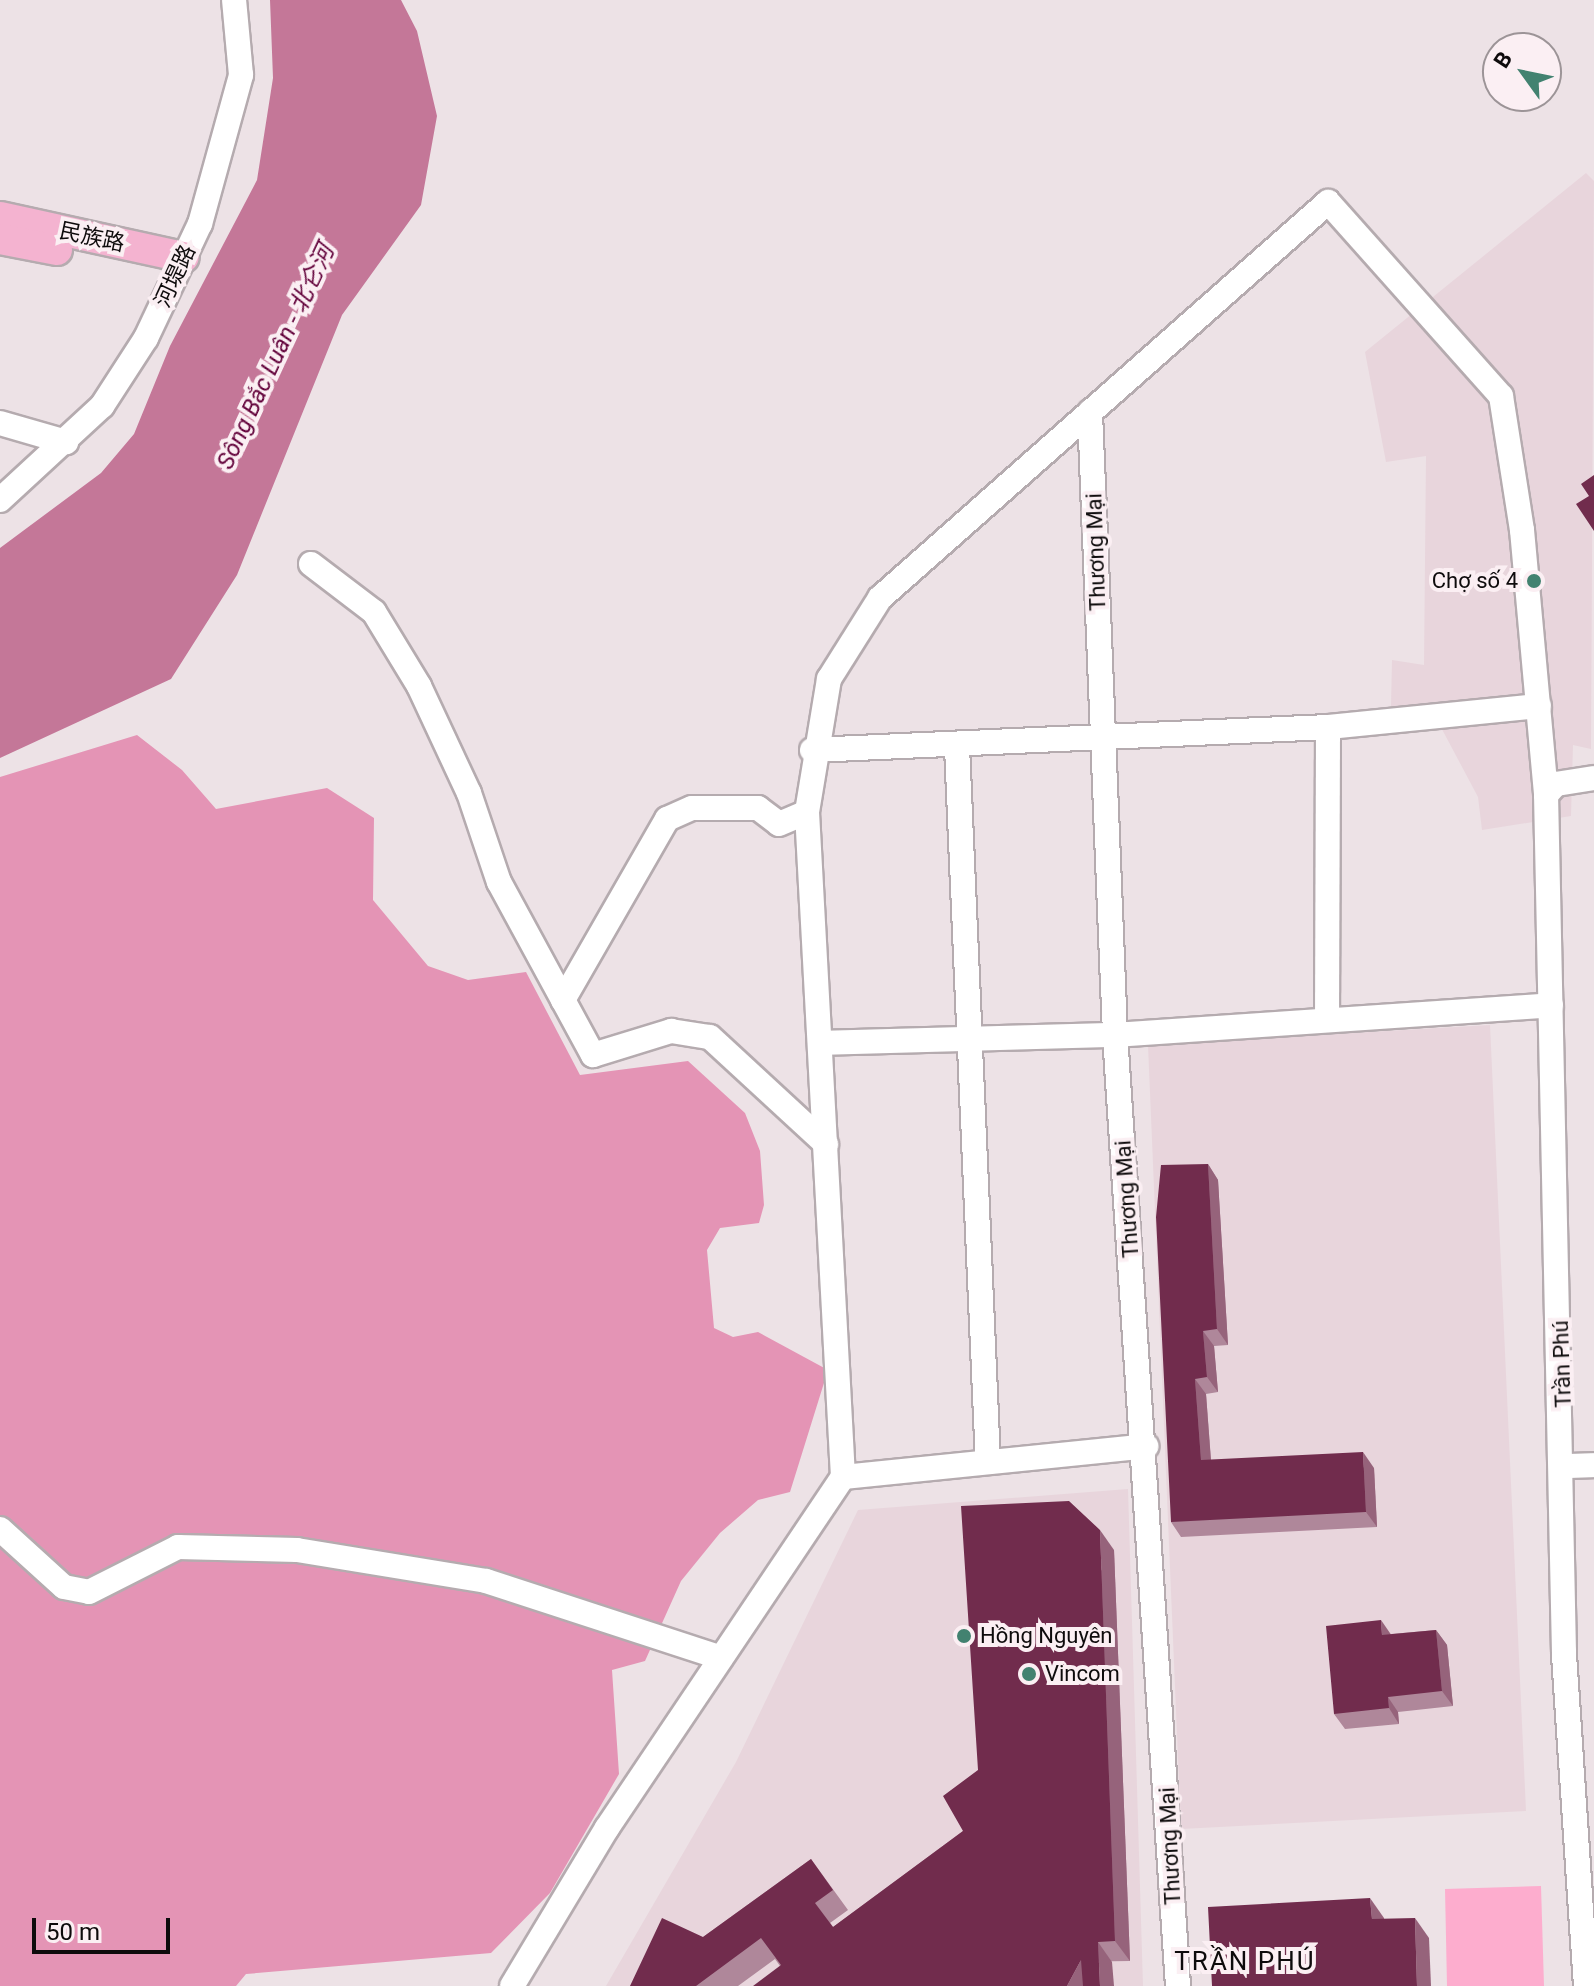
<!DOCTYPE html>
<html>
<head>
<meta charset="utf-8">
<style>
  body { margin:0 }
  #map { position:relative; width:1594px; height:1986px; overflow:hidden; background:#ede2e6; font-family:Roboto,"Noto Sans SC",sans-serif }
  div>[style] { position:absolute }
  .built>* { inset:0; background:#e8d5dc }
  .green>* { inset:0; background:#fdadce }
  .forest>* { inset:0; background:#e494b5 }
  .water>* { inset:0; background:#c47798 }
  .roads { filter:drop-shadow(2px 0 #b5abaf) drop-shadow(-2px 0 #b5abaf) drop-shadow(0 2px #b5abaf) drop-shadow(0 -2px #b5abaf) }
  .minor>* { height:24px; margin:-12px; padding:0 12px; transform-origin:12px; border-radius:12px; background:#fff }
  .major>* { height:30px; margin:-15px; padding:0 15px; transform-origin:15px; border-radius:15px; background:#f4b3d0 }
  .wall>* { inset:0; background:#af879a }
  .shaded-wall>* { inset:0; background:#96637b }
  .building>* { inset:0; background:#712c4d }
  .dots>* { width:22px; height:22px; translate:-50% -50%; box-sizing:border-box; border:4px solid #fbeff3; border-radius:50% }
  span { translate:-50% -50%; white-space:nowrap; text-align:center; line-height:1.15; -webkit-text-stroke:8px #fbeff3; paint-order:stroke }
  .street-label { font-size:22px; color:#0e0b0c }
  .poi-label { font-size:22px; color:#0e0b0c }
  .right { translate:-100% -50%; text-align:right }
  .left { translate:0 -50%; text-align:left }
  .water-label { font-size:24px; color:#62013a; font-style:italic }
  .quarter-label { font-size:26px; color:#0e0b0c; letter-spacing:2px }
  .north { position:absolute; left:1482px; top:32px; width:80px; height:80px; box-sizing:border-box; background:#fbeff3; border:2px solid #9c9497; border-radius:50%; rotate:303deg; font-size:22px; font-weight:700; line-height:32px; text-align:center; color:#0e0b0c }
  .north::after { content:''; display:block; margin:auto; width:28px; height:36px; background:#428270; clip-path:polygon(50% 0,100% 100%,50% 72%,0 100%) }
  .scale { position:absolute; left:32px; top:1918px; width:138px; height:36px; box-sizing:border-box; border:4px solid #0e0b0c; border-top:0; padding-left:10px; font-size:24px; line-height:28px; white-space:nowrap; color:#0e0b0c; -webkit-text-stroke:6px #fbeff3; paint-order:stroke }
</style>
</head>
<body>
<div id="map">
  <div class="built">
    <div style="clip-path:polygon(1586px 173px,1594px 181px,1591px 749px,1573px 745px,1571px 816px,1482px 830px,1478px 797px,1436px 718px,1391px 706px,1392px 660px,1424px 665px,1426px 456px,1386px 462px,1365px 352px)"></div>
    <div style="clip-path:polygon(1490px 1025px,1526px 1811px,1181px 1829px,1148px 1045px)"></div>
    <div style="clip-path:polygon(1128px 1489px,1143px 1986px,606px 1986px,736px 1762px,858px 1510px)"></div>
  </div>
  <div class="green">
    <div style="clip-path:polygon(1541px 1886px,1544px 1986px,1447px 1986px,1445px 1889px)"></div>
  </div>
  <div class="forest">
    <div style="clip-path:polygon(137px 735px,182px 770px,216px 809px,327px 788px,374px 818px,373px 900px,428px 966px,468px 980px,526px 972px,580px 1075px,688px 1061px,745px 1113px,760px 1151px,764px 1205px,759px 1223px,720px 1228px,707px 1250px,714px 1328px,733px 1337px,758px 1332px,828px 1370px,790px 1492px,758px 1500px,720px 1533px,681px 1581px,645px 1661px,612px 1670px,619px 1774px,550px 1893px,491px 1953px,246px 1974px,236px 1986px,0 1986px,0 777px)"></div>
  </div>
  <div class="water">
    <div style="clip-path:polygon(270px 0,401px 0,417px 31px,437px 116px,421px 205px,342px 315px,237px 575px,171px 679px,0 758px,0 548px,101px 473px,134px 434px,170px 346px,257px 180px,273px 78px)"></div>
  </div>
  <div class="roads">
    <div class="minor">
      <div style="left:1090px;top:412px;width:624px;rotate:87.7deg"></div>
      <div style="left:1115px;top:1035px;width:953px;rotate:86.21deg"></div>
      <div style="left:0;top:423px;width:69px;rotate:16.1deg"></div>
      <div style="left:0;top:500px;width:139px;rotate:-42.7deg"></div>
      <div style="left:102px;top:406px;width:81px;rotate:-57.1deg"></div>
      <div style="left:146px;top:338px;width:126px;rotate:-64.7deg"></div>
      <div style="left:200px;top:224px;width:155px;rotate:-74.6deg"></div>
      <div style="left:241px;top:75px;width:75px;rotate:-95.3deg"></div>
      <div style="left:311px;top:564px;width:79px;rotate:37.3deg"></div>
      <div style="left:374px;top:612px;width:87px;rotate:58.7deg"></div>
      <div style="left:419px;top:686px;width:118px;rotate:65deg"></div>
      <div style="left:469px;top:793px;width:94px;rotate:71.4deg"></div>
      <div style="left:499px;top:882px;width:197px;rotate:61.5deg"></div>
      <div style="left:593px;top:1055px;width:82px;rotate:-17.1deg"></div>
      <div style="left:671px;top:1031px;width:39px;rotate:9deg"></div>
      <div style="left:710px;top:1037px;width:158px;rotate:42.7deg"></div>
      <div style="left:957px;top:747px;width:716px;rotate:87.52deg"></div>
      <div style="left:812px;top:750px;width:517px;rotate:-2.55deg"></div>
      <div style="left:1328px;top:727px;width:212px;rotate:-5.7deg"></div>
      <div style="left:563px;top:1000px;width:209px;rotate:-60.1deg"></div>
      <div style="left:667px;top:819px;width:27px;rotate:-24deg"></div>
      <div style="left:692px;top:808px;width:66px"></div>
      <div style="left:758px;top:808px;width:26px;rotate:37deg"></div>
      <div style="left:779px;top:824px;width:30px;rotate:-23deg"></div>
      <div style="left:1327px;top:1020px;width:293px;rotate:-89.8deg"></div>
      <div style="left:820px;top:1043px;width:295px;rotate:-1.6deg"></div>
      <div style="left:1115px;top:1035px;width:437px;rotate:-3.9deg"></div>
      <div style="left:1566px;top:1466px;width:28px;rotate:-2deg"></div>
      <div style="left:843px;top:1477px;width:305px;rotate:-5.8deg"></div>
      <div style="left:0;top:1529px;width:86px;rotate:42.2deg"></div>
      <div style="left:64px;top:1587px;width:25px;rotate:11deg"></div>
      <div style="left:89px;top:1592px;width:100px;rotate:-26.8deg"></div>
      <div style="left:178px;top:1547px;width:119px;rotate:1.4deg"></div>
      <div style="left:297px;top:1550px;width:192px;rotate:9.3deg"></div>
      <div style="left:486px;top:1581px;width:247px;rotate:18.1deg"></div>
      <div style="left:512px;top:1986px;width:184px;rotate:-59deg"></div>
      <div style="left:607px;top:1828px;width:423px;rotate:-56.1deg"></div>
      <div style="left:843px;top:1477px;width:666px;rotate:-93.1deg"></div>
      <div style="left:807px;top:812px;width:135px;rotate:-80.6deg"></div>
      <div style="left:829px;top:679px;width:96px;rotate:-57.8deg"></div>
      <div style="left:880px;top:598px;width:598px;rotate:-41.47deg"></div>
      <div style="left:1328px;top:202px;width:260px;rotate:48.3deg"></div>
      <div style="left:1501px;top:396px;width:136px;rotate:81.1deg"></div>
      <div style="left:1522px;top:530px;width:266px;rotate:84.8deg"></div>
      <div style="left:1586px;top:1986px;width:334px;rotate:-93.8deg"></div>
      <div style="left:1564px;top:1653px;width:858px;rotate:-91.2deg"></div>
      <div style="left:1546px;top:795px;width:15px;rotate:-48deg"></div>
      <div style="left:1556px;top:784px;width:38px;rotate:-9deg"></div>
    </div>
    <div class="major">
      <div style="left:0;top:217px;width:188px;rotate:12.3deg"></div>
      <div style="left:0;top:239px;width:58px;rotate:10.9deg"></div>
    </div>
  </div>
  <div class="wall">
    <div style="clip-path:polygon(1208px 1164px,1218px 1180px,1228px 1345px,1214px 1346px,1218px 1392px,1206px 1394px,1211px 1460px,1374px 1468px,1377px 1527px,1181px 1537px,1171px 1522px)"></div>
    <div style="clip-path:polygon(1114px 1550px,1130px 1961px,780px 1966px,775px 1959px,738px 1986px,630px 1986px,703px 1937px,811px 1859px,848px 1910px,830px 1923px,833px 1927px,963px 1831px,978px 1770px)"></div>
    <div style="clip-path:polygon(1436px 1630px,1447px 1645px,1453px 1706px,1398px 1712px,1399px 1724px,1345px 1729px,1334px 1714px,1391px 1634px)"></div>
  </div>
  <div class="shaded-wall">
    <div style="clip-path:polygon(1208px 1164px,1218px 1180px,1228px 1345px,1217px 1329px)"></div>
    <div style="clip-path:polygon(1203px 1331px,1214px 1346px,1218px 1392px,1207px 1377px)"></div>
    <div style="clip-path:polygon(1195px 1379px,1206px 1394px,1212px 1475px,1201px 1460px)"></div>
    <div style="clip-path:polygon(1363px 1452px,1374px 1468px,1377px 1527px,1366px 1512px)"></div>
    <div style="clip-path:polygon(1100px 1530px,1114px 1550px,1130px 1961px,1115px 1941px)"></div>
    <div style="clip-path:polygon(1381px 1620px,1392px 1636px,1382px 1635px)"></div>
    <div style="clip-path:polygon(1436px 1630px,1447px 1645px,1453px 1706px,1442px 1691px)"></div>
    <div style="clip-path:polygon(1388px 1697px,1398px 1712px,1399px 1724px,1389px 1708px)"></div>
    <div style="clip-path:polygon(1370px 1898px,1384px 1918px,1387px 1940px,1372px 1919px)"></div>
    <div style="clip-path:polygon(1415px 1918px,1429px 1938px,1431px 1986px,1417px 1986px)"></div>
    <div style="clip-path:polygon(1098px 1942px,1112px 1962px,1114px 1986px,1100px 1986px)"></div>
    <div style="clip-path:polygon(1081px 1960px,1092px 1986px,1067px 1986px)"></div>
  </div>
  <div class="building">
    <div style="clip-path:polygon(1594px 475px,1594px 531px,1576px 504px,1589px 496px,1581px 484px)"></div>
    <div style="clip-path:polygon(1208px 1164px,1217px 1329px,1203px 1331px,1207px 1377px,1195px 1379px,1201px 1460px,1363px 1452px,1366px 1512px,1171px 1522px,1156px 1217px,1161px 1165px)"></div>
    <div style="clip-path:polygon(1069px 1501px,1100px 1530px,1115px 1941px,1098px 1942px,1100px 1986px,1083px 1986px,1081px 1960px,1067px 1986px,753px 1986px,781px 1965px,761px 1938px,696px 1986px,630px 1986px,662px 1918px,703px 1937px,811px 1859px,833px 1890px,815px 1903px,833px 1927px,963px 1831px,943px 1796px,978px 1770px,961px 1506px)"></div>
    <div style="clip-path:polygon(1381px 1620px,1382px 1635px,1436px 1630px,1442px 1691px,1388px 1697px,1389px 1708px,1334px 1714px,1326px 1626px)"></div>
    <div style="clip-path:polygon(1370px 1898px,1372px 1919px,1415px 1918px,1417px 1986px,1212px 1986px,1208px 1907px)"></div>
  </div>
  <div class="dots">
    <div style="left:1534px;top:581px;background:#428270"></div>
    <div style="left:964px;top:1636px;background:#428270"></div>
    <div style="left:1029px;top:1674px;background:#428270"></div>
  </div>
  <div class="street-label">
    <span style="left:92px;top:237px;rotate:12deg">民族路</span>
    <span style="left:175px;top:276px;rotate:-65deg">河堤路</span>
    <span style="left:1096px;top:552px;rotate:-92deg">Thương Mại</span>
    <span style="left:1127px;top:1199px;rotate:-94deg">Thương Mại</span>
    <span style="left:1562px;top:1364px;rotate:-92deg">Trần Phú</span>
    <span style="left:1170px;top:1846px;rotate:-93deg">Thương Mại</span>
  </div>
  <div class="poi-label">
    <span class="right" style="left:1518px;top:581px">Chợ số 4</span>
    <span class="left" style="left:980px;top:1636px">Hồng Nguyên</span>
    <span class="left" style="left:1045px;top:1674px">Vincom</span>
  </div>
  <div class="water-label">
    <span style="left:276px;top:357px;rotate:-65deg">Sông Bắc Luân - 北仑河</span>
  </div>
  <div class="quarter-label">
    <span style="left:1245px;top:1962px">TRẦN PHÚ</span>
  </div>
  <div class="north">B</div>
  <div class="scale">50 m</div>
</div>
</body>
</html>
